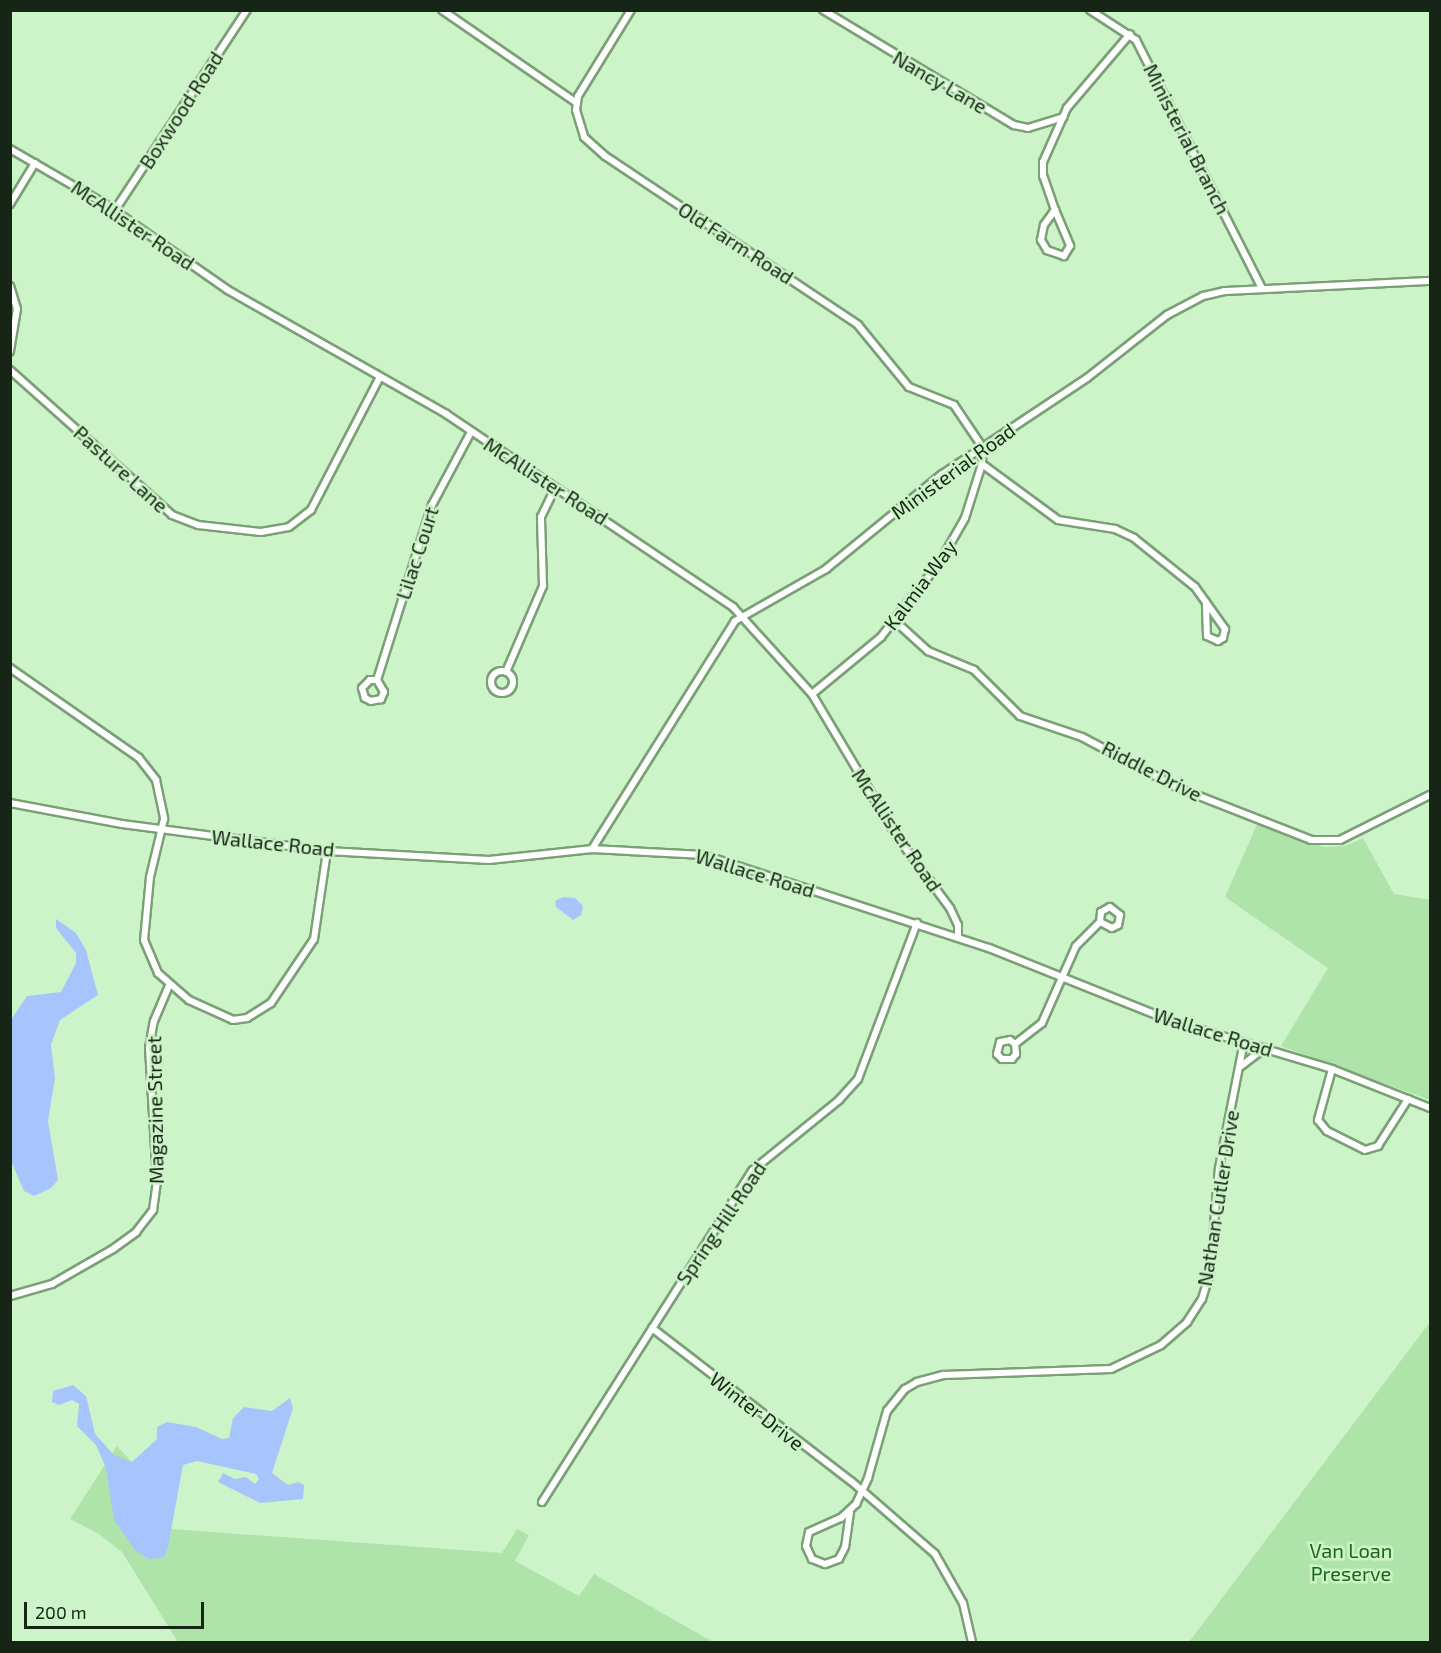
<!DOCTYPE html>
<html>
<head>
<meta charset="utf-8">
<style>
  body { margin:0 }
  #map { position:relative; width:1441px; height:1653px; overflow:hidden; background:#ccf4c8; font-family:"Exo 2",sans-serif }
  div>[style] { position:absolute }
  .green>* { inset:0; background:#aee4a9 }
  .water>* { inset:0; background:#a7c5fc }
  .roads { filter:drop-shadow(2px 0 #7aa076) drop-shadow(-2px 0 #7aa076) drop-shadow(0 2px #7aa076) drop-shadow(0 -2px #7aa076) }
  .minor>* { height:6px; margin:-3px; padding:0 3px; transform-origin:3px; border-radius:3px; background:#fff }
  .minor>.ring { margin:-3px; padding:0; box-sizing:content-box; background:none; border:6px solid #fff; border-radius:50% }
  span { translate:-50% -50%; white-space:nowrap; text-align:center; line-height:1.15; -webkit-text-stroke:5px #ccf4c8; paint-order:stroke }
  .street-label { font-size:20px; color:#162515 }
  .park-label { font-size:20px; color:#1a6717 }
  .frame { position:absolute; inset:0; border:12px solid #162515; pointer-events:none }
  .scale { position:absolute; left:24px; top:1602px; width:180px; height:27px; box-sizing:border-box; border:3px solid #162515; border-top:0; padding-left:8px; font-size:18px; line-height:21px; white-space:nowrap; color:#162515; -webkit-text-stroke:4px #ccf4c8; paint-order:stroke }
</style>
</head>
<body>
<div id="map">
  <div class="green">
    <div style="clip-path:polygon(1258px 822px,1324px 847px,1345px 846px,1363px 838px,1394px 894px,1430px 900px,1430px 1100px,1281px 1046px,1328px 968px,1225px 897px)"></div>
    <div style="clip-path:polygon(1430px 1322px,1430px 1642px,1189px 1642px,1299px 1496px)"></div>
    <div style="clip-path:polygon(117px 1446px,153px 1485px,157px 1528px,502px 1553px,517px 1529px,529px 1535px,515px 1561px,579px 1596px,594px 1574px,713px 1642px,178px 1642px,122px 1552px,99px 1534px,70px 1519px)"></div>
  </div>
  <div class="water">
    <div style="clip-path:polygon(563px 897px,575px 898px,583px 906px,581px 915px,573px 920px,556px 907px,555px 901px)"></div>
    <div style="clip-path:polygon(56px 919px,76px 933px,86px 950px,98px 995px,60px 1020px,51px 1045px,55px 1078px,48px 1121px,58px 1180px,51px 1188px,34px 1196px,24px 1191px,11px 1161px,11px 1020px,27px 996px,61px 992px,76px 963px,76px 953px,56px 928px)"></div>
    <div style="clip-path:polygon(73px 1385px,86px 1396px,95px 1434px,114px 1455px,132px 1462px,157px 1439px,157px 1427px,167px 1422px,196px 1427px,222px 1439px,229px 1438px,233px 1418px,244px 1407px,272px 1411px,290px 1398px,293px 1408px,272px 1473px,288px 1485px,298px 1482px,304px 1485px,303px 1499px,260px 1503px,218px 1482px,223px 1473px,235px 1479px,246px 1477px,255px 1484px,259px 1479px,256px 1474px,197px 1461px,183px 1465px,168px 1547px,164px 1557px,149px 1559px,135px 1550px,114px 1520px,106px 1468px,96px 1445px,77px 1426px,79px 1404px,72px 1400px,59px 1405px,52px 1402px,53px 1391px)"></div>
  </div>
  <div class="roads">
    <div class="minor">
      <div style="left:442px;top:10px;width:164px;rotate:34.6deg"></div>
      <div style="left:631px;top:10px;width:101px;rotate:121.6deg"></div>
      <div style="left:578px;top:96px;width:14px;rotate:98deg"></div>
      <div style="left:576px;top:110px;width:28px;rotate:73deg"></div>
      <div style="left:584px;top:137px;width:28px;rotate:42deg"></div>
      <div style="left:605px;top:156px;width:304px;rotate:33.7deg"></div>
      <div style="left:858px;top:325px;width:80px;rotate:50.6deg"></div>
      <div style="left:909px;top:387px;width:48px;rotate:21.8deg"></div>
      <div style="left:954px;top:405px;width:52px;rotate:56deg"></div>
      <div style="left:983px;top:448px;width:16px;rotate:94deg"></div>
      <div style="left:982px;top:464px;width:57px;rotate:107.5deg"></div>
      <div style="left:965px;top:518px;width:51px;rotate:119.6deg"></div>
      <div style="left:940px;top:562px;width:95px;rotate:128.2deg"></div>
      <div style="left:881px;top:637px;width:89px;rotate:140.4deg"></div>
      <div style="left:823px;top:10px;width:223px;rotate:31.1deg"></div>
      <div style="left:1014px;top:125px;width:14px;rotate:12deg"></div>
      <div style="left:1028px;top:128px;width:37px;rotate:-17deg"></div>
      <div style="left:1090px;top:10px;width:55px;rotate:33.1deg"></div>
      <div style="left:1136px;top:40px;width:278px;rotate:63.1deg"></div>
      <div style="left:10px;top:149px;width:110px;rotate:30.1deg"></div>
      <div style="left:105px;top:204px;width:150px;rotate:35deg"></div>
      <div style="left:228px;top:290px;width:251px;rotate:29.6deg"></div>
      <div style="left:446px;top:414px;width:346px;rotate:33.9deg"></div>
      <div style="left:733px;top:607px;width:118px;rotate:47.8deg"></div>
      <div style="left:812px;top:694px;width:168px;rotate:59.2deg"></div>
      <div style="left:898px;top:838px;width:87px;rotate:53.4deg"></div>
      <div style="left:950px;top:908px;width:19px;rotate:65deg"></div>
      <div style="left:958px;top:925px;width:13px;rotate:90deg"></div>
      <div style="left:10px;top:204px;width:48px;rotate:-58.6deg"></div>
      <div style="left:115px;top:210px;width:240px;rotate:-56.6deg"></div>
      <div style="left:1055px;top:210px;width:39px;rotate:67deg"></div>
      <div style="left:1070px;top:246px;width:12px;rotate:121deg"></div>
      <div style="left:1064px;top:256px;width:18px;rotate:-161deg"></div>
      <div style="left:1047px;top:250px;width:12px;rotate:-121deg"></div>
      <div style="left:1041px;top:240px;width:15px;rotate:-79deg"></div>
      <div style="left:1044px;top:225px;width:19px;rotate:-54deg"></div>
      <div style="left:1055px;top:210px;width:36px;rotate:-109deg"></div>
      <div style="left:1043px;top:176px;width:14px;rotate:-90deg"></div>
      <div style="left:1043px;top:162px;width:59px;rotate:-66deg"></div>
      <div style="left:1067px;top:108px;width:97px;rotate:-49.6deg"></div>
      <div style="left:10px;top:286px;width:24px;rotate:73deg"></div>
      <div style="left:17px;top:309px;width:43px;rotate:99.5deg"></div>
      <div style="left:10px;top:370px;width:217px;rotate:41.8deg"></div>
      <div style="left:172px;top:515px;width:28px;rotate:21deg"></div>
      <div style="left:198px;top:525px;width:63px;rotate:6.3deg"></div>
      <div style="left:261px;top:532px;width:28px;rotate:-10deg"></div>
      <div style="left:289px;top:527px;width:28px;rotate:-38deg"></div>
      <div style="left:311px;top:510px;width:148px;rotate:-62.6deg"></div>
      <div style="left:982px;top:464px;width:94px;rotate:36.4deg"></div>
      <div style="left:1058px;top:520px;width:58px;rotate:9deg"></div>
      <div style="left:1115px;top:529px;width:21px;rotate:25deg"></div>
      <div style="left:1134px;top:538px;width:78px;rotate:38.8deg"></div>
      <div style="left:1195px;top:587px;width:52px;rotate:54.5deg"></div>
      <div style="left:1225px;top:629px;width:9px;rotate:103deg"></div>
      <div style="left:1223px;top:638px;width:6px;rotate:149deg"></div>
      <div style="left:1218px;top:641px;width:12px;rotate:-156deg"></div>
      <div style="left:1207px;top:636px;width:34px;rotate:-92deg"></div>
      <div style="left:895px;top:621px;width:45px;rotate:42.3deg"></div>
      <div style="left:928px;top:651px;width:50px;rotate:22.4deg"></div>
      <div style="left:974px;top:670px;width:65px;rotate:45deg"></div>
      <div style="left:1020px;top:716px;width:65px;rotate:18.7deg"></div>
      <div style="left:1082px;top:737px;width:106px;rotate:28deg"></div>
      <div style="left:1176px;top:787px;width:145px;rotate:21.4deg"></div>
      <div style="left:1311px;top:840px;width:29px"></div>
      <div style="left:1340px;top:840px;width:101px;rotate:-26.6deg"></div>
      <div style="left:10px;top:668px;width:157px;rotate:34.9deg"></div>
      <div style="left:139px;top:758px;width:28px;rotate:52deg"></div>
      <div style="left:156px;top:780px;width:40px;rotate:78deg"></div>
      <div style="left:164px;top:819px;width:60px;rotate:103.6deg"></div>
      <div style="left:150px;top:877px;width:63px;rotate:95.4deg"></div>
      <div style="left:144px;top:940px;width:36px;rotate:67deg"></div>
      <div style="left:158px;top:973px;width:41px;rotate:41.1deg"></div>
      <div style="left:189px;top:1000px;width:48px;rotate:24.4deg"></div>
      <div style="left:233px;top:1020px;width:14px;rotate:-8deg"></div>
      <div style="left:247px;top:1018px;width:28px;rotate:-32deg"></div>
      <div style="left:271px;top:1003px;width:77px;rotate:-56.1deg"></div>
      <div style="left:314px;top:939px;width:89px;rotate:-81.6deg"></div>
      <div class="ring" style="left:491px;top:671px;width:16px;height:16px"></div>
      <div style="left:506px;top:672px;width:94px;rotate:-66.7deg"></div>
      <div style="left:543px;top:586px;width:69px;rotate:-91.7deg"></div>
      <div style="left:541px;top:517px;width:30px;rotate:-64deg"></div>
      <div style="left:377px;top:680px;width:14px;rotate:60deg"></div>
      <div style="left:384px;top:692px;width:8px;rotate:113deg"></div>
      <div style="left:381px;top:699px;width:10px;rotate:169deg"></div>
      <div style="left:371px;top:701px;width:7px;rotate:-153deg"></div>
      <div style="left:365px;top:698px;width:10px;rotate:-107deg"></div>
      <div style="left:362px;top:688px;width:11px;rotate:-45deg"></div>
      <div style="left:370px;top:680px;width:7px"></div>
      <div style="left:377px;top:680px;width:183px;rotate:-72.6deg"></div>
      <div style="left:432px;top:505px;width:83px;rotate:-61.9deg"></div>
      <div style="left:10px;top:803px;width:114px;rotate:10.6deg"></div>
      <div style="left:122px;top:824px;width:207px;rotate:7.5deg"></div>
      <div style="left:327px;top:851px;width:162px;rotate:3.2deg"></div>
      <div style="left:489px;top:860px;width:104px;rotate:-6.1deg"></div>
      <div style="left:592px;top:849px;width:112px;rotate:3.1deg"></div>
      <div style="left:704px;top:855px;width:300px;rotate:18.1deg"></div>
      <div style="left:989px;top:948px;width:194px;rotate:21.8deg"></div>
      <div style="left:1169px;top:1020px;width:170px;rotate:16.7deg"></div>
      <div style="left:1332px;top:1069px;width:105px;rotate:21.7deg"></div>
      <div style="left:592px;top:849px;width:269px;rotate:-57.9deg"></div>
      <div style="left:735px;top:621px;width:105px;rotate:-29.7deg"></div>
      <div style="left:826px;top:569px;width:149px;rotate:-39.3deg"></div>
      <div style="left:941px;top:475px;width:175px;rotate:-33.6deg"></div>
      <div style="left:1087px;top:378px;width:102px;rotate:-38.2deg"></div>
      <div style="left:1167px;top:315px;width:41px;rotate:-27.8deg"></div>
      <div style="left:1203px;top:296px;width:22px;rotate:-13deg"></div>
      <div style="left:1224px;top:291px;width:206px;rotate:-2.8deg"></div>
      <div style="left:1015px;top:1044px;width:10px;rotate:84deg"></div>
      <div style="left:1016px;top:1054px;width:6px;rotate:129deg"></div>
      <div style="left:1012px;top:1059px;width:10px;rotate:180deg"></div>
      <div style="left:1002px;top:1059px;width:7px;rotate:-135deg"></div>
      <div style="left:997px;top:1054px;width:12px;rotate:-76deg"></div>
      <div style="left:1000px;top:1042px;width:10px;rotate:-11deg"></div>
      <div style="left:1010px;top:1040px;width:6px;rotate:39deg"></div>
      <div style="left:1015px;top:1044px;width:34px;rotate:-38deg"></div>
      <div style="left:1042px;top:1023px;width:84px;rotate:-66.2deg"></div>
      <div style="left:1076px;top:946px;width:34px;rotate:-45deg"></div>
      <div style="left:1100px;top:922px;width:10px;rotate:-84deg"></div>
      <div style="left:1101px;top:912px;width:10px;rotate:-29deg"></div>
      <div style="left:1110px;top:907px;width:13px;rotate:39deg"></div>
      <div style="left:1120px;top:915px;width:10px;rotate:101deg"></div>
      <div style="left:1118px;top:925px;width:7px;rotate:153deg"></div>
      <div style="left:1112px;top:928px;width:13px;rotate:-153deg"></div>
      <div style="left:1241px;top:1066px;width:30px;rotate:-37deg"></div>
      <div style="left:1332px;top:1069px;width:53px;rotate:105.4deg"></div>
      <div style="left:1318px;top:1120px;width:14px;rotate:51deg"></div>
      <div style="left:1327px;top:1131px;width:42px;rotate:26.6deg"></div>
      <div style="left:1365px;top:1150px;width:14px;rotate:-17deg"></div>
      <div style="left:1378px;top:1146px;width:56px;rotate:-57.4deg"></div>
      <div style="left:10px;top:1296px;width:44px;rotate:-15.9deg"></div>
      <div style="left:52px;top:1284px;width:70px;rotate:-29.8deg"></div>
      <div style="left:113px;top:1249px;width:29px;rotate:-36deg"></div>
      <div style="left:136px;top:1232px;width:28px;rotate:-52deg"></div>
      <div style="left:153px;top:1210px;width:28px;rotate:-82deg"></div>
      <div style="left:157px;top:1182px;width:134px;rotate:-93.4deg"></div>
      <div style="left:149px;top:1048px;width:27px;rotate:-80deg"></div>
      <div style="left:154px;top:1021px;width:38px;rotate:-67deg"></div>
      <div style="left:652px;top:1328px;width:251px;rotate:37.6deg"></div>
      <div style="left:851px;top:1481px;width:111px;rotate:41deg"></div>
      <div style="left:935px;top:1554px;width:56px;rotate:60.3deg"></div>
      <div style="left:963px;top:1603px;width:40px;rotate:77deg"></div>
      <div style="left:542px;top:1502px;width:393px;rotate:-57.6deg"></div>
      <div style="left:753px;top:1170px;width:111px;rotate:-39.1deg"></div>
      <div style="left:839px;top:1100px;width:28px;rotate:-48deg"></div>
      <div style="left:858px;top:1079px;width:167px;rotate:-69.3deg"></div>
      <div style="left:850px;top:1512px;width:35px;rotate:98deg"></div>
      <div style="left:845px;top:1547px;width:13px;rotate:117deg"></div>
      <div style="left:839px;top:1559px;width:15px;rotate:160deg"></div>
      <div style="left:825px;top:1564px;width:14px;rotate:-159deg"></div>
      <div style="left:812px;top:1559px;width:14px;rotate:-115deg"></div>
      <div style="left:806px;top:1546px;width:14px;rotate:-78deg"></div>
      <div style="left:809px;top:1532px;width:35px;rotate:-24deg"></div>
      <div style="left:841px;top:1518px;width:21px;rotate:-43deg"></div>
      <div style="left:856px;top:1504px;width:29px;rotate:-65deg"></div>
      <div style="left:868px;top:1478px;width:70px;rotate:-74.2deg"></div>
      <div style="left:887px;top:1411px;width:28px;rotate:-51deg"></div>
      <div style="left:905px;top:1389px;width:14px;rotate:-30deg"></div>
      <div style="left:917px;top:1382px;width:28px;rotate:-15deg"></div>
      <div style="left:944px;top:1375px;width:167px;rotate:-2.1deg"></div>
      <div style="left:1111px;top:1369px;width:55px;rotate:-25.6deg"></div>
      <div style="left:1161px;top:1345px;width:35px;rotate:-41deg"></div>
      <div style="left:1187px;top:1322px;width:27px;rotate:-57deg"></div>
      <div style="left:1202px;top:1299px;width:28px;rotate:-73deg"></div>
      <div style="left:1210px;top:1272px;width:104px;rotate:-85.1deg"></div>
      <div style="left:1219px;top:1168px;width:128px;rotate:-78.8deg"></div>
    </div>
  </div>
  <div class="street-label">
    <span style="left:940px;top:82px;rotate:30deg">Nancy Lane</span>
    <span style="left:181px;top:110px;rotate:-57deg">Boxwood Road</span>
    <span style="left:1187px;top:139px;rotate:63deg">Ministerial Branch</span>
    <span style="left:133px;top:225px;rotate:34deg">McAllister Road</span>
    <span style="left:736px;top:243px;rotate:33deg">Old Farm Road</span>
    <span style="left:121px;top:469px;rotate:42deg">Pasture Lane</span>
    <span style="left:953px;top:471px;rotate:-36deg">Ministerial Road</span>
    <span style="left:546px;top:481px;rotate:33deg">McAllister Road</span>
    <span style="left:417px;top:553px;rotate:-72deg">Lilac Court</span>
    <span style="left:920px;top:585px;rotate:-53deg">Kalmia Way</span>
    <span style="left:1152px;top:771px;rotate:27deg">Riddle Drive</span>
    <span style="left:897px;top:830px;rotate:56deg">McAllister Road</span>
    <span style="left:273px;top:843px;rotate:6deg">Wallace Road</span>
    <span style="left:755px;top:873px;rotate:17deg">Wallace Road</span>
    <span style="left:1213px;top:1032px;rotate:17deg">Wallace Road</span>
    <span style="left:155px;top:1110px;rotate:-91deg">Magazine Street</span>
    <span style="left:1218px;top:1198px;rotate:-81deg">Nathan Cutler Drive</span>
    <span style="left:721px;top:1223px;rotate:-56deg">Spring Hill Road</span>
    <span style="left:757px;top:1411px;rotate:38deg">Winter Drive</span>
  </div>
  <div class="park-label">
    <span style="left:1351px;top:1562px">Van Loan<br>Preserve</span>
  </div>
  <div class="frame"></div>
  <div class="scale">200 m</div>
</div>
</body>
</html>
